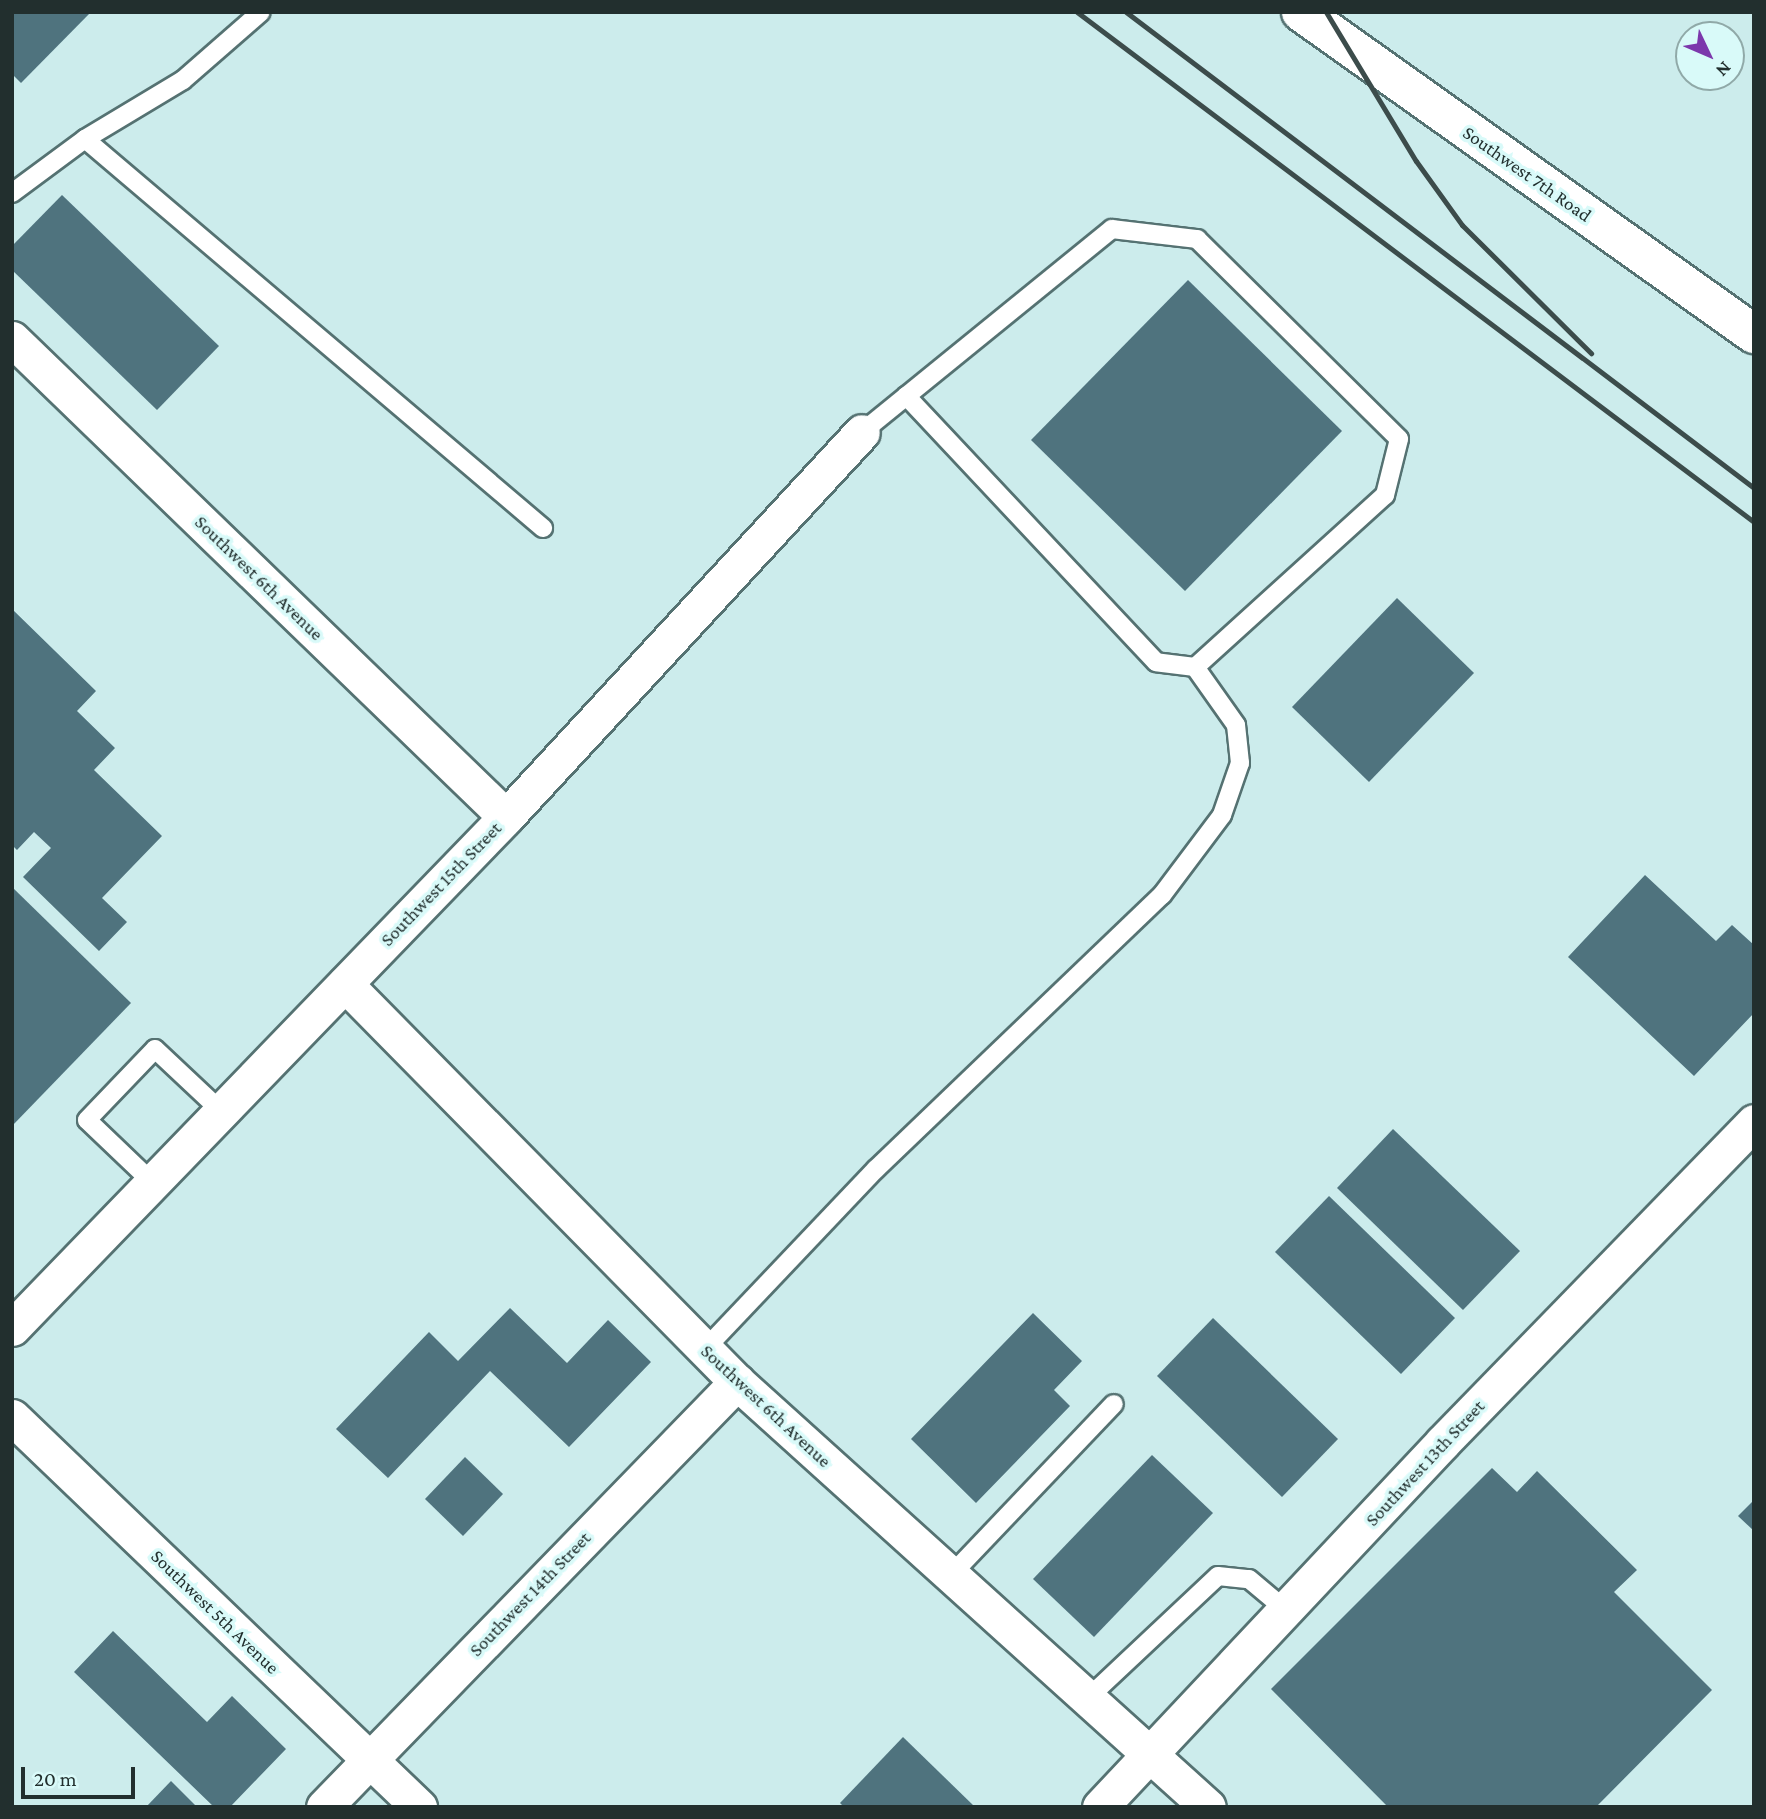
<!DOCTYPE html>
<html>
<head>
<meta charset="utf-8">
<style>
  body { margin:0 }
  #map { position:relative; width:1766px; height:1819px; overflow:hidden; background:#ccecec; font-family:"Crimson Pro",serif }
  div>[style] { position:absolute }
  .building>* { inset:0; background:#4f737e }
  .roads { filter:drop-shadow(2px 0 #557272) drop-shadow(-2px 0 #557272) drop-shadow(0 2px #557272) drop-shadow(0 -2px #557272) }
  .lane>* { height:18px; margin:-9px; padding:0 9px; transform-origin:9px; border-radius:9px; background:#fff }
  .street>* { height:35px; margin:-17.5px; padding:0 17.5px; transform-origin:17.5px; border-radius:17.5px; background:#fff }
  .secondary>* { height:38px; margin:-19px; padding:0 19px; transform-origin:19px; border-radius:19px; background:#fff }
  .rail>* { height:5px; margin:-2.5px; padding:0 2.5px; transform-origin:2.5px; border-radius:2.5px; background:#3c4c4b }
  span { translate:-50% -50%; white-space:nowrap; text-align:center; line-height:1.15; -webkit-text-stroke:7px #d9faf9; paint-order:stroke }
  .street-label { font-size:19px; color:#222f2e }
  .frame { position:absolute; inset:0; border:14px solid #222f2e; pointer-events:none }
  .north { position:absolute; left:1675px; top:21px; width:70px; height:70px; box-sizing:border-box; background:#d9faf9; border:2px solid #90a9a8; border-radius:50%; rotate:134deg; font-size:19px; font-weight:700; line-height:28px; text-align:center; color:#222f2e }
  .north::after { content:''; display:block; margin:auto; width:24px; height:32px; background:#7c38ac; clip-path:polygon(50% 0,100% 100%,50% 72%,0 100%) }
  .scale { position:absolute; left:21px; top:1767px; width:114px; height:32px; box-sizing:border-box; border:4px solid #222f2e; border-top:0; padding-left:9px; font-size:21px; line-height:24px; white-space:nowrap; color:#222f2e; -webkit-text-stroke:5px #d9faf9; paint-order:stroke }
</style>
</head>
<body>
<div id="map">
  <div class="building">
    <div style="clip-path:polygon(12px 12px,91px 12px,21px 83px,12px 74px)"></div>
    <div style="clip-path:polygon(62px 195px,219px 346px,157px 410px,12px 270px,12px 246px)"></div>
    <div style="clip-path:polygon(1188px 280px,1342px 431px,1185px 591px,1031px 440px)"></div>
    <div style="clip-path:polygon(1397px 598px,1474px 673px,1369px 782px,1292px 707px)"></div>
    <div style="clip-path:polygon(12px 609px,96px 691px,77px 711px,115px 748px,94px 770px,162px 836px,102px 898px,127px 922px,99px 951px,23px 877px,51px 848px,34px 832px,17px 850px,12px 845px)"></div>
    <div style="clip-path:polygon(1645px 875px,1716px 941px,1732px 925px,1754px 945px,1754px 1013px,1694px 1076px,1568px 957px)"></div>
    <div style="clip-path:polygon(12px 887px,131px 1003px,12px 1126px)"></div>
    <div style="clip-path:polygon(1393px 1129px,1520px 1251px,1463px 1310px,1337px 1188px)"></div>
    <div style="clip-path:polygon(1329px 1196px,1455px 1318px,1401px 1374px,1275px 1252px)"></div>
    <div style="clip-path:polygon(510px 1308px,567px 1363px,608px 1320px,651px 1362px,569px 1447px,490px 1371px,388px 1478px,336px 1429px,429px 1332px,458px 1361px)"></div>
    <div style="clip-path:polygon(1033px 1313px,1082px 1361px,1054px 1390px,1070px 1406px,976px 1503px,911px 1439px)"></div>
    <div style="clip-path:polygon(1213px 1318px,1338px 1439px,1282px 1497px,1157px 1376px)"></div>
    <div style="clip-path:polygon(1152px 1455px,1213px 1513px,1094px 1637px,1033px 1579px)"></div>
    <div style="clip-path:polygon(465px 1457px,503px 1494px,463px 1536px,425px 1499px)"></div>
    <div style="clip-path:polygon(1492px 1468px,1517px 1492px,1537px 1471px,1637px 1570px,1614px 1592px,1712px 1690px,1596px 1807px,1388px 1807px,1271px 1689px)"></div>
    <div style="clip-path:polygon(1754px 1500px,1754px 1531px,1738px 1516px)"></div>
    <div style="clip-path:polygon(113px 1631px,207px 1722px,232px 1696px,286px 1749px,230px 1807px,214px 1807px,74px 1672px)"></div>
    <div style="clip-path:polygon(903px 1737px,975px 1807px,844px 1807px,840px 1803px)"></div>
    <div style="clip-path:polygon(171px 1781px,197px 1807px,146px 1807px)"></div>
  </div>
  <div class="roads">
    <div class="lane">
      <div style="left:85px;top:139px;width:601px;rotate:40.34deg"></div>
      <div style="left:12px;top:193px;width:91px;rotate:-36.5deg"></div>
      <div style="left:85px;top:139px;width:114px;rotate:-31deg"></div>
      <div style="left:183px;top:80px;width:103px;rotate:-41.1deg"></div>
      <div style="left:862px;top:432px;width:322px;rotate:-39.1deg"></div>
      <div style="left:1112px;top:229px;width:86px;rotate:6.7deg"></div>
      <div style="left:1197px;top:239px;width:284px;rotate:44.7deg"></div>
      <div style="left:1399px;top:439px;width:58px;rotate:104deg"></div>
      <div style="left:1385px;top:495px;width:256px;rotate:137.8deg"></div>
      <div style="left:1195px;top:667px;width:39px;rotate:-173deg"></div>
      <div style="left:1156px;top:662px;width:365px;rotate:-133.2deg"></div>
      <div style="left:153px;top:1183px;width:91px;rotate:-136.3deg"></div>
      <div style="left:87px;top:1120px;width:98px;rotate:-46.2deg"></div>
      <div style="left:155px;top:1049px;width:92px;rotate:43.2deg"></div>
      <div style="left:705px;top:1349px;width:248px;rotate:-46.5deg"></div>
      <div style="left:876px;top:1169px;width:396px;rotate:-43.8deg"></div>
      <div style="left:1162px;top:895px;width:100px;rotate:-53.1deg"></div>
      <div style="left:1222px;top:815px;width:55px;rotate:-70.9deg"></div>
      <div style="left:1240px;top:763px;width:38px;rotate:-96deg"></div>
      <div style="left:1236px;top:725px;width:71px;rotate:-125.3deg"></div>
      <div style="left:951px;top:1575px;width:236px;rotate:-46.4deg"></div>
      <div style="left:1088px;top:1698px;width:178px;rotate:-43.2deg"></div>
      <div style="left:1218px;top:1576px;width:31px;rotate:6deg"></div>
      <div style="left:1249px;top:1579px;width:48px;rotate:40deg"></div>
    </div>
    <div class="street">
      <div style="left:12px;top:339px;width:687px;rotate:44.06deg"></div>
      <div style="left:345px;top:984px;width:559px;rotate:45.44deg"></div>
      <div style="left:737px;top:1382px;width:634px;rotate:42.06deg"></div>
      <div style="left:12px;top:1328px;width:711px;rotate:-45.97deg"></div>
      <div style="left:506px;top:817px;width:524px;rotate:-47.24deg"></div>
      <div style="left:12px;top:1417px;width:564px;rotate:43.78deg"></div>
      <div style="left:324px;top:1807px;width:593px;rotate:-45.82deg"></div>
      <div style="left:1100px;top:1807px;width:501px;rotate:-46.78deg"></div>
      <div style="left:1443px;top:1442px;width:446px;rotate:-45.8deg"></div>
    </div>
    <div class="secondary">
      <div style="left:1301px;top:12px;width:556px;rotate:35.41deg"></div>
    </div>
  </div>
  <div class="rail">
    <div style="left:1077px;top:12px;width:848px;rotate:36.99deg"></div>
    <div style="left:1126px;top:12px;width:788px;rotate:37.16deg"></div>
    <div style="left:1326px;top:12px;width:174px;rotate:58.9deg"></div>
    <div style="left:1416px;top:161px;width:79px;rotate:54.3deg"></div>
    <div style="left:1462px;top:225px;width:182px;rotate:44.8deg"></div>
  </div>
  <div class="street-label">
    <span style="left:1527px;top:174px;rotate:35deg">Southwest 7th Road</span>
    <span style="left:259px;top:578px;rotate:44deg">Southwest 6th Avenue</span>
    <span style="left:441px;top:884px;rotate:-46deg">Southwest 15th Street</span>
    <span style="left:766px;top:1406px;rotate:43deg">Southwest 6th Avenue</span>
    <span style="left:1425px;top:1463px;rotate:-47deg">Southwest 13th Street</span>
    <span style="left:530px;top:1594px;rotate:-46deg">Southwest 14th Street</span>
    <span style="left:215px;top:1612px;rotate:44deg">Southwest 5th Avenue</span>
  </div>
  <div class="frame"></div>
  <div class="north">N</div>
  <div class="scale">20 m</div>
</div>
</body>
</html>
